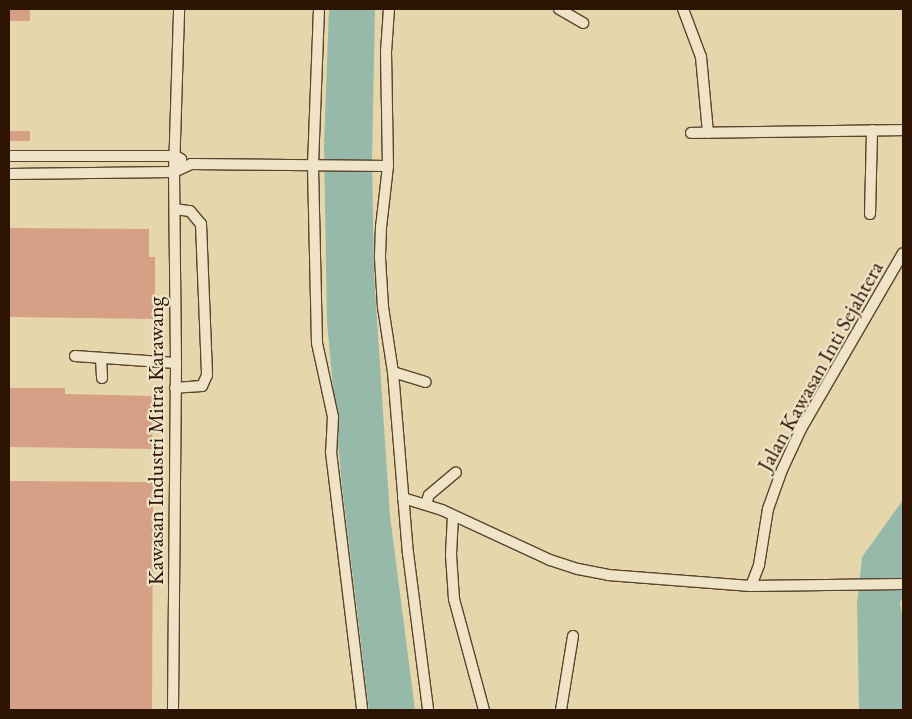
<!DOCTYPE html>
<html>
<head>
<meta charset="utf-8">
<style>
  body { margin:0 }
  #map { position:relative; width:912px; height:719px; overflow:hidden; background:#e6d6ab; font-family:"EB Garamond",serif }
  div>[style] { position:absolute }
  .water>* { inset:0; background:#96b9a9 }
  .building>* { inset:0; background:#d6a087 }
  .roads { filter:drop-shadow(1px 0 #5a442c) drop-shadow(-1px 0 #5a442c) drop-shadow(0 1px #5a442c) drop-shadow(0 -1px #5a442c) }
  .minor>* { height:10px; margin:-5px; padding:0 5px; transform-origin:5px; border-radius:5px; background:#efe4c8 }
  span { translate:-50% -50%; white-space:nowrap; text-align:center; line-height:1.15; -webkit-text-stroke:4.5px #efe4c8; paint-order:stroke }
  .street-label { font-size:22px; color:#2c1302 }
  .frame { position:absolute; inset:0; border:10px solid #2c1302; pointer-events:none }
</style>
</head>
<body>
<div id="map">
  <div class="water">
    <div style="clip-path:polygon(329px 9px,375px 9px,372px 159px,374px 275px,390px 516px,415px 710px,369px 710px,342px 486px,327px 322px,324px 145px)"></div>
    <div style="clip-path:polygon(903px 500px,903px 595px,900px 603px,903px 621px,903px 710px,859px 710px,857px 604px,862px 557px)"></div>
  </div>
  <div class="building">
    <div style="clip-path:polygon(9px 9px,30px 9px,30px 21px,9px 21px)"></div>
    <div style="clip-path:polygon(9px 131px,30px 131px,30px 141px,9px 141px)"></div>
    <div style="clip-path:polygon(9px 228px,149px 229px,149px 257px,155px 257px,155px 319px,9px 317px)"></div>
    <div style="clip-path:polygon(9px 388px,65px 388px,65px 394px,153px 396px,152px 449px,9px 447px)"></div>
    <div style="clip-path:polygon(9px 481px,153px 482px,152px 710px,9px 710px)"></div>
  </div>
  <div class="roads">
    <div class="minor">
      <div style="left:319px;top:9px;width:158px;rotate:92.2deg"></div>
      <div style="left:313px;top:167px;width:176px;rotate:88.7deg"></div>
      <div style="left:317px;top:343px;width:76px;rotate:77.8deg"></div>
      <div style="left:333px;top:417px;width:35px;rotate:93deg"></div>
      <div style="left:331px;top:452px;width:260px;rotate:83.1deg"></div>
      <div style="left:389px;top:9px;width:43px;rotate:94deg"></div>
      <div style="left:386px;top:52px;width:114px;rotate:89deg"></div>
      <div style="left:388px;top:166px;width:61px;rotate:96.5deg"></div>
      <div style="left:381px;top:227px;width:31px;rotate:92deg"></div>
      <div style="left:380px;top:258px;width:49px;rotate:86.5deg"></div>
      <div style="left:383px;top:307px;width:66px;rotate:81.3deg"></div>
      <div style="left:393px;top:372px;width:182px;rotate:85.3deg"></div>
      <div style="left:408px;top:553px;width:158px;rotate:82.7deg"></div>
      <div style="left:559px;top:9px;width:28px;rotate:30deg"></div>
      <div style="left:683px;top:9px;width:51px;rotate:69.4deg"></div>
      <div style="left:701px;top:57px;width:76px;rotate:84.7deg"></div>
      <div style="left:691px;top:133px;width:212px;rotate:-0.8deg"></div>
      <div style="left:9px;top:156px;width:166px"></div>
      <div style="left:175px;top:156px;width:7px;rotate:27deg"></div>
      <div style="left:9px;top:174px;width:165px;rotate:-0.7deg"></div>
      <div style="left:174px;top:172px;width:19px;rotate:-25deg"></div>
      <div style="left:191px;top:164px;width:197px;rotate:0.6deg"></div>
      <div style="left:175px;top:209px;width:15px;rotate:8deg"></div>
      <div style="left:190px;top:211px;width:17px;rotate:50deg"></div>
      <div style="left:201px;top:224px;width:151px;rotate:87.7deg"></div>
      <div style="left:207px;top:375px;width:12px;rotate:114deg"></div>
      <div style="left:202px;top:386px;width:27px;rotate:176deg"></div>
      <div style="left:870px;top:214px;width:84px;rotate:-88.6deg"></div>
      <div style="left:75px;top:356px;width:101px;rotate:4deg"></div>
      <div style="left:101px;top:358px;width:20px;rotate:87deg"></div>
      <div style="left:393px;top:372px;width:34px;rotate:17deg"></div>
      <div style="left:403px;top:498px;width:41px;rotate:17.1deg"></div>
      <div style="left:442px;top:510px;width:119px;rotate:24.8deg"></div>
      <div style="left:550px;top:560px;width:29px;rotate:18deg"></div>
      <div style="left:578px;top:569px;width:31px;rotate:11deg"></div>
      <div style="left:608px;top:575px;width:143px;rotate:4.4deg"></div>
      <div style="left:751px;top:586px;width:152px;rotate:-0.8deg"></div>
      <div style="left:426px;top:504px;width:9px;rotate:-72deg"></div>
      <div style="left:429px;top:495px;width:35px;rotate:-40deg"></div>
      <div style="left:453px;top:516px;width:39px;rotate:93deg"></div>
      <div style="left:451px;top:555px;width:44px;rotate:86.1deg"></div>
      <div style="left:454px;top:599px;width:115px;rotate:74.9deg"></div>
      <div style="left:751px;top:586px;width:22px;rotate:-69deg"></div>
      <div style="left:759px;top:565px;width:57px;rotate:-80.9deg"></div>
      <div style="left:768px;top:509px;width:41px;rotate:-70.3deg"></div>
      <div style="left:782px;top:470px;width:45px;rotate:-65.1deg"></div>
      <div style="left:801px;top:429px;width:203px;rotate:-59.9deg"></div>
      <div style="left:173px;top:710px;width:347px;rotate:-89.5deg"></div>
      <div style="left:176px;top:363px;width:191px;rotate:-90.6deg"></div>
      <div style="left:174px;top:172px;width:163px;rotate:-88.2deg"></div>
      <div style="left:561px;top:710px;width:75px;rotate:-80.8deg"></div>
    </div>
  </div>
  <div class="street-label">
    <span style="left:820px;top:366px;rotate:-61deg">Jalan Kawasan Inti Sejahtera</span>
    <span style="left:156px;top:441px;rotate:-90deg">Kawasan Industri Mitra Karawang</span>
  </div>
  <div class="frame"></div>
</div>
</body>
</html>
